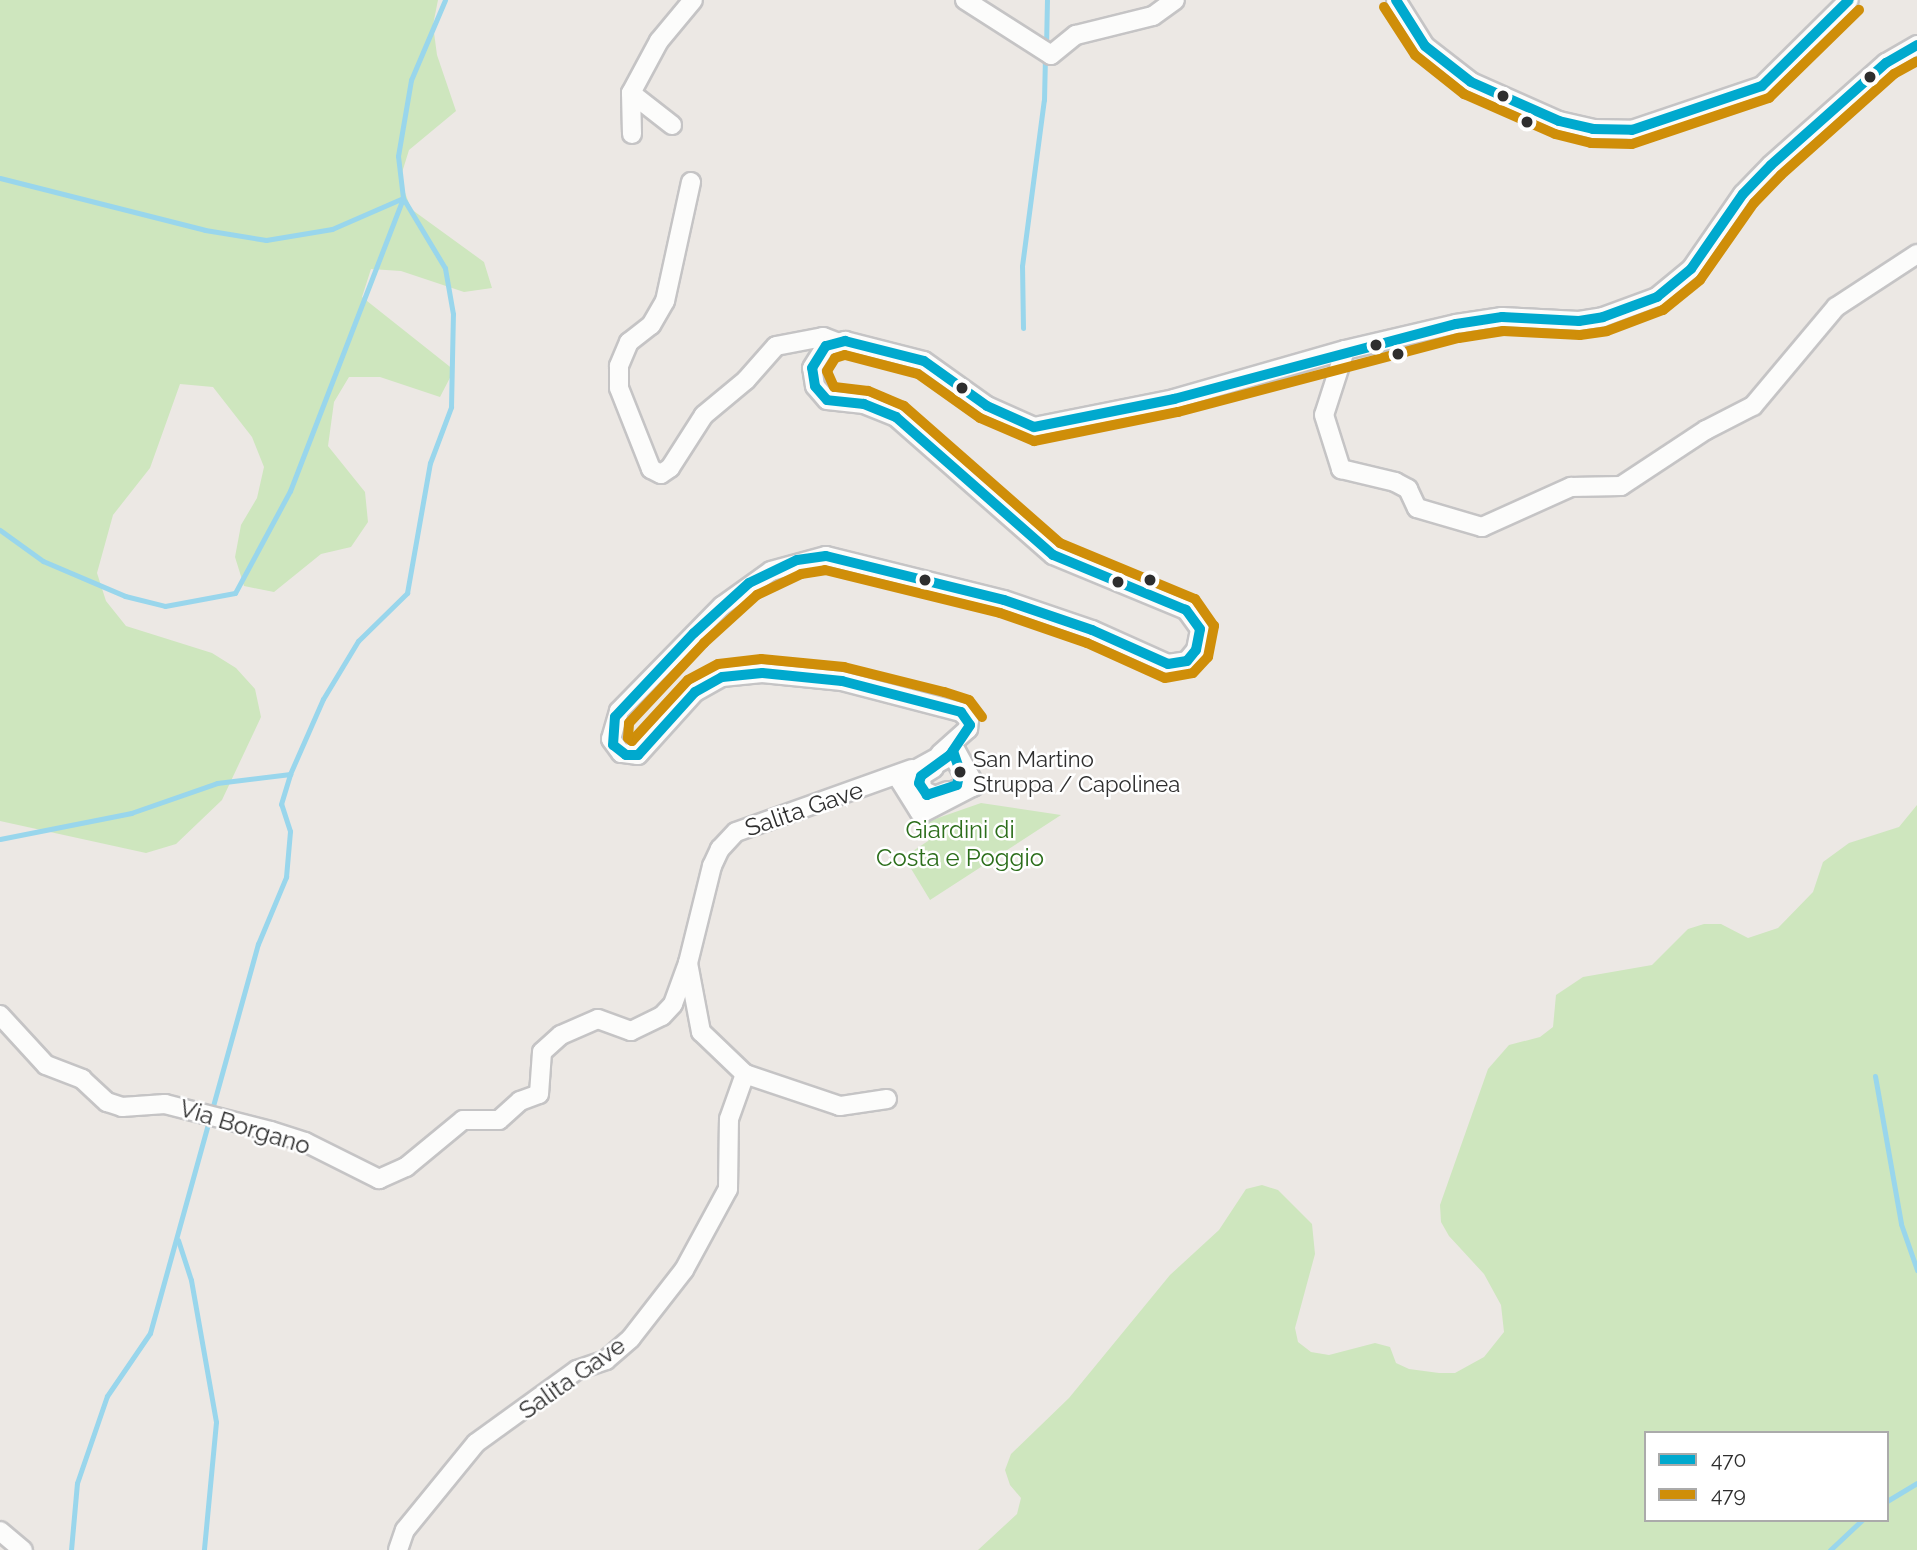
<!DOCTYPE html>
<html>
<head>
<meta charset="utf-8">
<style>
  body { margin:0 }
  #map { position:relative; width:1917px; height:1550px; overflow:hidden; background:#ece8e4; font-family:Raleway,sans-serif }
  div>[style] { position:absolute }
  .green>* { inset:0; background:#cee6be }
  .stream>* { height:5px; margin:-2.5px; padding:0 2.5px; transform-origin:2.5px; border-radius:2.5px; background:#99d6ec }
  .roads { filter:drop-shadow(2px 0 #c5c4c5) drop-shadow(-2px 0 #c5c4c5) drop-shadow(0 2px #c5c4c5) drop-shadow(0 -2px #c5c4c5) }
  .minor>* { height:18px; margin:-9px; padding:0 9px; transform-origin:9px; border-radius:9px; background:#fcfcfb }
  .tertiary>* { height:23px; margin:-11.5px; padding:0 11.5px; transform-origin:11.5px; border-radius:11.5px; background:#fcfcfb }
  .bus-1>* { height:10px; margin:-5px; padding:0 5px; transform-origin:5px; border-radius:5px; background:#00a9ce }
  .bus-2>* { height:10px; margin:-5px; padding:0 5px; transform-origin:5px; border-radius:5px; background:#cf8e09 }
  .dots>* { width:19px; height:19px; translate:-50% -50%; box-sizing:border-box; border:4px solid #fff; border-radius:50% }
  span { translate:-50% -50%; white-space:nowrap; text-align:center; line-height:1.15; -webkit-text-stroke:5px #fff; paint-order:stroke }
  .bus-label { font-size:22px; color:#2e2e2e }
  .left { translate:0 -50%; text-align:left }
  .street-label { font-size:24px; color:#2e2e2e }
  .park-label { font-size:24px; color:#2c6e1b }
  .legend { position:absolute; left:1644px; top:1431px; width:245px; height:91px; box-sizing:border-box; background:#fff; border:2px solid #ababab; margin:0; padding:9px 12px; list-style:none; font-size:21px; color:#2e2e2e }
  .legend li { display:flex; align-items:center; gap:14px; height:35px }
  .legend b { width:35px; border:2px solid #ababab }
</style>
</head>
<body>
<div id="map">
  <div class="green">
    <div style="clip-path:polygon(0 0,438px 0,433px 25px,437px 55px,456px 111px,409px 150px,400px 179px,411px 209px,484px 262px,492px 288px,464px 292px,401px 271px,371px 269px,362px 297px,454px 370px,440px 397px,380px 377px,349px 377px,334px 402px,328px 446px,365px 492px,368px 522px,351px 547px,321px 554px,274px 592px,244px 586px,235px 557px,241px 525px,257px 498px,264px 467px,252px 437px,213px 387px,180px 384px,150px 468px,113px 515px,97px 573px,106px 601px,126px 626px,212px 653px,236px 668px,255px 689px,261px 717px,222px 800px,176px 844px,146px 853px,0 821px)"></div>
    <div style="clip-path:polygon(981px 803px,1061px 815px,930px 900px,904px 857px,928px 841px,918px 825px)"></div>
    <div style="clip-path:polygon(evenodd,1917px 805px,1917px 1550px,978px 1550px,1017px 1514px,1021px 1498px,1010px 1485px,1005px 1470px,1011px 1454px,1069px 1398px,1170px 1275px,1219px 1230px,1246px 1189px,1262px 1185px,1278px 1190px,1312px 1224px,1315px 1254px,1295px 1328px,1298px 1342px,1311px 1352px,1329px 1355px,1375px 1343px,1390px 1347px,1396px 1363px,1409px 1369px,1439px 1373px,1455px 1373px,1484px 1357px,1504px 1332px,1501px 1305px,1484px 1274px,1449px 1236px,1441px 1222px,1440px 1205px,1488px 1069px,1509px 1045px,1540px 1037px,1553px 1027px,1556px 995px,1583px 977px,1652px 965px,1688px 929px,1704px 924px,1721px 924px,1748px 938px,1778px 928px,1813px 892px,1823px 862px,1849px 843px,1899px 827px,1917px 805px,1646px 1433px,1887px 1433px,1887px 1520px,1646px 1520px,1646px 1433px)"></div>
  </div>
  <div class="stream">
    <div style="left:1046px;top:47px;width:47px;rotate:-88.8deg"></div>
    <div style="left:0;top:178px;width:211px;rotate:14.2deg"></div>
    <div style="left:205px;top:230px;width:62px;rotate:9.3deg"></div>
    <div style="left:266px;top:240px;width:67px;rotate:-9.5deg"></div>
    <div style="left:332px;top:229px;width:77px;rotate:-23.6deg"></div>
    <div style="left:1023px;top:328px;width:62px;rotate:-90.9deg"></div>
    <div style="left:1022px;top:266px;width:167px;rotate:-82.5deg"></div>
    <div style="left:1044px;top:100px;width:43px;rotate:-88.7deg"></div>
    <div style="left:0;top:530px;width:53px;rotate:35.8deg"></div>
    <div style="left:43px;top:561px;width:89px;rotate:23.1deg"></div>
    <div style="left:125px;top:596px;width:41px;rotate:14deg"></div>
    <div style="left:165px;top:606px;width:71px;rotate:-10.5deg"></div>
    <div style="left:235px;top:593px;width:116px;rotate:-61.7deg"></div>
    <div style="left:290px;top:491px;width:314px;rotate:-68.9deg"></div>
    <div style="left:0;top:839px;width:134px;rotate:-11.2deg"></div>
    <div style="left:131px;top:813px;width:91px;rotate:-19.2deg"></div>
    <div style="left:217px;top:783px;width:74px;rotate:-7deg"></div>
    <div style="left:1875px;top:1076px;width:150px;rotate:80deg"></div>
    <div style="left:1901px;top:1224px;width:49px;rotate:70.8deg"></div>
    <div style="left:178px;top:1240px;width:42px;rotate:72deg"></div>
    <div style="left:191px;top:1280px;width:144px;rotate:80deg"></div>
    <div style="left:216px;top:1422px;width:129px;rotate:95.4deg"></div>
    <div style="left:1887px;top:1501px;width:35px;rotate:-31deg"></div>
    <div style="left:71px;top:1550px;width:67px;rotate:-84.9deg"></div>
    <div style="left:77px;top:1483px;width:92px;rotate:-71deg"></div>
    <div style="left:107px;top:1396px;width:76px;rotate:-55.7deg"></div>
    <div style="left:150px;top:1333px;width:404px;rotate:-74.5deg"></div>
    <div style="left:258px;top:944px;width:73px;rotate:-67.3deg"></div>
    <div style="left:286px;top:877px;width:46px;rotate:-85deg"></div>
    <div style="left:290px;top:831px;width:28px;rotate:-108deg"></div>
    <div style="left:281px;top:804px;width:31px;rotate:-73deg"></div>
    <div style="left:290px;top:774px;width:82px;rotate:-66.3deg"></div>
    <div style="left:323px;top:699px;width:68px;rotate:-58.9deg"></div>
    <div style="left:358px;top:641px;width:69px;rotate:-44.4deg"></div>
    <div style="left:407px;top:593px;width:132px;rotate:-80deg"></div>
    <div style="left:430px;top:463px;width:60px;rotate:-69.4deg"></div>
    <div style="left:451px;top:407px;width:93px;rotate:-88.8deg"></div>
    <div style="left:453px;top:314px;width:47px;rotate:-99.9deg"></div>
    <div style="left:445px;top:268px;width:82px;rotate:-121deg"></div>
    <div style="left:403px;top:198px;width:42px;rotate:-96.8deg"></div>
    <div style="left:398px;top:156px;width:77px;rotate:-80.3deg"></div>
    <div style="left:411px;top:80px;width:87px;rotate:-67deg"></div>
    <div style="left:1830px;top:1550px;width:44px;rotate:-43.2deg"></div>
  </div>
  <div class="roads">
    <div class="minor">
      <div style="left:965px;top:0;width:102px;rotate:32.6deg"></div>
      <div style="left:1051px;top:55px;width:32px;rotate:-39deg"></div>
      <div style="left:1076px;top:35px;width:79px;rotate:-13.9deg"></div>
      <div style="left:1153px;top:16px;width:27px;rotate:-36deg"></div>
      <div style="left:1396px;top:0;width:54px;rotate:57.8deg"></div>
      <div style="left:1425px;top:46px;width:58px;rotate:38deg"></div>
      <div style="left:1471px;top:82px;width:96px;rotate:23.9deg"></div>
      <div style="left:1559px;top:121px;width:35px;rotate:13deg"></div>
      <div style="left:1593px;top:129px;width:39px;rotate:1deg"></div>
      <div style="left:1632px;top:130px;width:137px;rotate:-18.7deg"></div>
      <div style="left:1762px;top:86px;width:122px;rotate:-44.7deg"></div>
      <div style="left:631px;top:93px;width:52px;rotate:38deg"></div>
      <div style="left:632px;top:134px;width:41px;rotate:-91.4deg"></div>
      <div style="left:631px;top:93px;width:59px;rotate:-61.7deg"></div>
      <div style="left:659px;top:41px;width:53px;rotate:-50.3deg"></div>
      <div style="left:691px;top:182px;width:122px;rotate:102.3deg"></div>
      <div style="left:665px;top:301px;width:28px;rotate:120deg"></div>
      <div style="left:651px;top:325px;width:28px;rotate:142deg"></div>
      <div style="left:629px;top:342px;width:26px;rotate:113deg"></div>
      <div style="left:619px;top:366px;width:22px;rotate:90deg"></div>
      <div style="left:619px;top:388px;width:87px;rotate:68.4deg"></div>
      <div style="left:651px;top:469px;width:11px;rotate:27deg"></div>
      <div style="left:661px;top:474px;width:11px;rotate:-34deg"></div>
      <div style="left:670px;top:468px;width:63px;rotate:-57.3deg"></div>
      <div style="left:704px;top:415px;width:55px;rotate:-39.8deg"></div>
      <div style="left:746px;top:380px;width:45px;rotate:-48.6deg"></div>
      <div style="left:776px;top:346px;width:48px;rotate:-10.8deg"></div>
      <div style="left:823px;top:337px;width:14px;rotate:21deg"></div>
      <div style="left:1345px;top:350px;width:68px;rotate:107.9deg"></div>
      <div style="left:1324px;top:415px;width:57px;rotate:72.5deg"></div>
      <div style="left:1341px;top:469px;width:56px;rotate:13.5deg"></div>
      <div style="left:1395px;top:482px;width:15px;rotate:28deg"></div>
      <div style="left:1408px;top:489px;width:21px;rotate:65deg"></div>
      <div style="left:1417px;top:508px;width:68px;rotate:16.3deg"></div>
      <div style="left:1482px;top:527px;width:98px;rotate:-24.2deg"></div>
      <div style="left:1571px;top:487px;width:50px;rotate:-1.1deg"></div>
      <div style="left:1621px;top:486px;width:102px;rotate:-33.4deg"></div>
      <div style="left:1706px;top:430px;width:53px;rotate:-27.1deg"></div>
      <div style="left:1753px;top:406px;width:129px;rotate:-50deg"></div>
      <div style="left:1836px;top:307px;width:97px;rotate:-33.2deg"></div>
      <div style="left:940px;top:754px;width:38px;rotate:-42deg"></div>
      <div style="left:968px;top:729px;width:9px;rotate:-84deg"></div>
      <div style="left:969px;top:720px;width:11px;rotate:-135deg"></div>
      <div style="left:961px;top:712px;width:123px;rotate:-165.4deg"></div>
      <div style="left:842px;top:681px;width:80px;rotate:-174.3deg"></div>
      <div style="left:762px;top:673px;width:40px;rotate:174.3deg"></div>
      <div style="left:722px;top:677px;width:31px;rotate:151deg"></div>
      <div style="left:695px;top:692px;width:85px;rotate:132.1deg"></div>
      <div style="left:638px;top:755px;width:17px;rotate:-173deg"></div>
      <div style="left:621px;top:753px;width:17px;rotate:-126deg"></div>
      <div style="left:611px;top:739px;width:29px;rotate:-74deg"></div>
      <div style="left:619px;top:711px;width:147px;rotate:-45.6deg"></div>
      <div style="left:722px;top:606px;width:60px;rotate:-35.5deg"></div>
      <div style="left:771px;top:571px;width:57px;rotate:-15.3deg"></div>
      <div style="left:826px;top:556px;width:183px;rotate:13.9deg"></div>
      <div style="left:1004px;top:600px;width:93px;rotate:18.8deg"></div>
      <div style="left:1092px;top:630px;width:83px;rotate:24.1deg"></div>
      <div style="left:1168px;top:664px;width:19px;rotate:-9deg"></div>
      <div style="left:1187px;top:661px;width:14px;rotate:-51deg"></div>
      <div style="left:1196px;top:650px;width:21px;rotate:-79deg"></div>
      <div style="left:1200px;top:629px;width:24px;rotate:-126deg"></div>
      <div style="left:1186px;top:610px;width:144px;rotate:-157.5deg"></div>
      <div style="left:1053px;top:555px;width:209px;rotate:-138.7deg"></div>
      <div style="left:896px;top:417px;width:35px;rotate:-158deg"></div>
      <div style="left:864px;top:404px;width:37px;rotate:-174deg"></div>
      <div style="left:827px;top:400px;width:18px;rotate:-131deg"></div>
      <div style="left:815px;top:386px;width:18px;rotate:-99deg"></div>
      <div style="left:812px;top:368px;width:26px;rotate:-58deg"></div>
      <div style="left:826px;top:346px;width:20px;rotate:-15deg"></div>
      <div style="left:845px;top:341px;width:81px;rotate:14.2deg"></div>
      <div style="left:924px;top:361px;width:77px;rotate:35.5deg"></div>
      <div style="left:987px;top:406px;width:51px;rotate:24.1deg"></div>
      <div style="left:1034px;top:427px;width:143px;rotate:-11.3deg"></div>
      <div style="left:1174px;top:399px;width:178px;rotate:-16deg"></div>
      <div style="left:1345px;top:350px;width:114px;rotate:-13.2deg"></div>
      <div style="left:1456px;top:324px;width:47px;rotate:-8.7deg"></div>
      <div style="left:1502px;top:317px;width:77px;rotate:3deg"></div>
      <div style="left:1579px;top:321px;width:24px;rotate:-9deg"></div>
      <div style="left:1603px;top:317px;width:58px;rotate:-20.3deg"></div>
      <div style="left:1657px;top:297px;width:44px;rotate:-39.5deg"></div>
      <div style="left:1691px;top:269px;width:91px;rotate:-55.3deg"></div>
      <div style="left:1743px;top:194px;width:40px;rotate:-46deg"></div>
      <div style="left:1771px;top:165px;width:154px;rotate:-41.6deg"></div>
      <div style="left:1886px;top:63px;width:36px;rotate:-30deg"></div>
      <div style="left:934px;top:768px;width:15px;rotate:148deg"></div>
      <div style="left:921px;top:776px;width:14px;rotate:86deg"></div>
      <div style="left:922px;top:790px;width:14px;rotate:25deg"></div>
      <div style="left:935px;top:796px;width:14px;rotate:-21deg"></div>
      <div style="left:0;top:1015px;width:68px;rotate:47.4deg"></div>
      <div style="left:46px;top:1065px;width:39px;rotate:21deg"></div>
      <div style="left:82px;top:1079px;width:34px;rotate:43deg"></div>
      <div style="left:107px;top:1102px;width:16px;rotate:18deg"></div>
      <div style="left:122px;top:1107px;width:43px;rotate:-4deg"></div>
      <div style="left:165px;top:1104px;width:109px;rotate:14.3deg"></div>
      <div style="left:271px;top:1131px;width:36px;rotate:18deg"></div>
      <div style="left:305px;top:1142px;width:83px;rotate:26.6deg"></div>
      <div style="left:379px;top:1179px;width:30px;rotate:-24deg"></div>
      <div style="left:406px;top:1167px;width:74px;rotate:-39.5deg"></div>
      <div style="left:463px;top:1120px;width:36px"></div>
      <div style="left:499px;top:1120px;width:28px;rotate:-42deg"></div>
      <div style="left:520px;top:1101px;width:20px;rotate:-20deg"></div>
      <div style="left:539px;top:1094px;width:42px;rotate:-85.9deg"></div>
      <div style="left:542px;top:1052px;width:25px;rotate:-42deg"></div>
      <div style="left:561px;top:1035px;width:40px;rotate:-23.4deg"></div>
      <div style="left:598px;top:1019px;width:35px;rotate:20deg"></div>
      <div style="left:631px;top:1031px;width:34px;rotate:-26deg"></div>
      <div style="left:662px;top:1016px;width:16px;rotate:-47deg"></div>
      <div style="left:673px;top:1004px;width:44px;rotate:-69.9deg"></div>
      <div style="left:887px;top:1099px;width:48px;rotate:171.5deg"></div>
      <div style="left:840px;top:1106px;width:100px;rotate:-161.4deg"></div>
      <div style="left:745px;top:1074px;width:61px;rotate:-136.3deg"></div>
      <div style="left:701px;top:1032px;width:70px;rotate:-100.7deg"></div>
      <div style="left:688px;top:963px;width:100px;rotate:-76.1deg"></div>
      <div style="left:712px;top:866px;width:19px;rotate:-65deg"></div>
      <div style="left:720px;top:849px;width:23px;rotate:-47deg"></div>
      <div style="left:736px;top:832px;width:187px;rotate:-19.7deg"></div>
      <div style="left:0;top:1531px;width:30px;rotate:40deg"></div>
      <div style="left:398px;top:1550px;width:21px;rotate:-71deg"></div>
      <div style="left:405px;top:1530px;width:112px;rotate:-50.8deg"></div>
      <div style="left:476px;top:1443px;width:125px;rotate:-35.9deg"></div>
      <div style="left:577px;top:1370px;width:31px;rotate:-19deg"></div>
      <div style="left:606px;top:1360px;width:33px;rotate:-41deg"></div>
      <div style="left:631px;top:1338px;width:86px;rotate:-52.1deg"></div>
      <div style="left:684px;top:1270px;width:92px;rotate:-61.5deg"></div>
      <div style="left:728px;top:1189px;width:70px;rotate:-89.2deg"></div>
      <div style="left:729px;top:1119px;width:48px;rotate:-70.4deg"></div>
    </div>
    <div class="tertiary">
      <div style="left:953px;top:751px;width:38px;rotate:61deg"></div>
      <div style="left:971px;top:784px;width:56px;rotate:152.5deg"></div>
      <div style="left:921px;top:810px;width:36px;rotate:-122deg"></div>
      <div style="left:902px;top:779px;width:58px;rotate:-28.8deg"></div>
    </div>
  </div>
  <div class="bus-1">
    <div style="left:1396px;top:0;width:54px;rotate:57.8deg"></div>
    <div style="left:1425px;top:46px;width:58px;rotate:38deg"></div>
    <div style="left:1471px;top:82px;width:96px;rotate:23.9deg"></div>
    <div style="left:1559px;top:121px;width:35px;rotate:13deg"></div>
    <div style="left:1593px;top:129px;width:39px;rotate:1deg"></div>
    <div style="left:1632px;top:130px;width:137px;rotate:-18.7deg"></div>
    <div style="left:1762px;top:86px;width:122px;rotate:-44.7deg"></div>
    <div style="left:970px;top:725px;width:16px;rotate:-125deg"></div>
    <div style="left:961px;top:712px;width:123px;rotate:-165.4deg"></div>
    <div style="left:842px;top:681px;width:80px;rotate:-174.3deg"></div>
    <div style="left:762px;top:673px;width:40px;rotate:174.3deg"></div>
    <div style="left:722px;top:677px;width:31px;rotate:151deg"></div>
    <div style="left:695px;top:692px;width:85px;rotate:132.1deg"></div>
    <div style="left:638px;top:755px;width:12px;rotate:180deg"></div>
    <div style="left:626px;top:755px;width:16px;rotate:-142deg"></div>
    <div style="left:613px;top:745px;width:28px;rotate:-86deg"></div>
    <div style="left:615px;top:717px;width:115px;rotate:-46.8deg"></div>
    <div style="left:694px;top:633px;width:74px;rotate:-42.3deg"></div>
    <div style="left:749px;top:583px;width:53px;rotate:-25.6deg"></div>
    <div style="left:797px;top:560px;width:29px;rotate:-8deg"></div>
    <div style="left:826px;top:556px;width:183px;rotate:13.9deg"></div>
    <div style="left:1004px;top:600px;width:93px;rotate:18.8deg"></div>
    <div style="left:1092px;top:630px;width:83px;rotate:24.1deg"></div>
    <div style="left:1168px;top:664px;width:19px;rotate:-9deg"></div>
    <div style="left:1187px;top:661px;width:14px;rotate:-51deg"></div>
    <div style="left:1196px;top:650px;width:21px;rotate:-79deg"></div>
    <div style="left:1200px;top:629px;width:24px;rotate:-126deg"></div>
    <div style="left:1186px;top:610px;width:144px;rotate:-157.5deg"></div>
    <div style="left:1053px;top:555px;width:209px;rotate:-138.7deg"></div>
    <div style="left:896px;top:417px;width:35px;rotate:-158deg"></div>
    <div style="left:864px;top:404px;width:37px;rotate:-174deg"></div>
    <div style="left:827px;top:400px;width:18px;rotate:-131deg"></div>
    <div style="left:815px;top:386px;width:18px;rotate:-99deg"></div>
    <div style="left:812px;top:368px;width:26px;rotate:-58deg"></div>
    <div style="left:826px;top:346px;width:20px;rotate:-15deg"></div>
    <div style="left:845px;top:341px;width:81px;rotate:14.2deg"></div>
    <div style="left:924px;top:361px;width:77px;rotate:35.5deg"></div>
    <div style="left:987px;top:406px;width:51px;rotate:24.1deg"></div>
    <div style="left:1034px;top:427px;width:143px;rotate:-11.3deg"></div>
    <div style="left:1174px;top:399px;width:292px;rotate:-14.9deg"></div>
    <div style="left:1456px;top:324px;width:47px;rotate:-8.7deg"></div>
    <div style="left:1502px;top:317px;width:77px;rotate:3deg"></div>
    <div style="left:1579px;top:321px;width:24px;rotate:-9deg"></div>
    <div style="left:1603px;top:317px;width:58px;rotate:-20.3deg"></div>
    <div style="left:1657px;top:297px;width:44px;rotate:-39.5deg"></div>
    <div style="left:1691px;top:269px;width:91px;rotate:-55.3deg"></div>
    <div style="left:1743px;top:194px;width:40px;rotate:-46deg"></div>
    <div style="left:1771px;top:165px;width:154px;rotate:-41.6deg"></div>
    <div style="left:1886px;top:63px;width:36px;rotate:-30deg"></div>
    <div style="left:953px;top:751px;width:21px;rotate:71deg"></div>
    <div style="left:960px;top:771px;width:14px;rotate:102deg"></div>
    <div style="left:957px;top:785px;width:32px;rotate:162deg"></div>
    <div style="left:927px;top:795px;width:14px;rotate:-124deg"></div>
    <div style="left:919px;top:783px;width:7px;rotate:-74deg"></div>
    <div style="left:921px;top:776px;width:36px;rotate:-36deg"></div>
    <div style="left:950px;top:755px;width:36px;rotate:-56deg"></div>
  </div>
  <div class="bus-2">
    <div style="left:1384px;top:7px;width:57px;rotate:57.1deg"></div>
    <div style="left:1415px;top:55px;width:63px;rotate:38.5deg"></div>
    <div style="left:1464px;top:94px;width:99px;rotate:23.7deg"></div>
    <div style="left:1555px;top:134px;width:37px;rotate:14deg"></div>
    <div style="left:1591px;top:143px;width:41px;rotate:1.4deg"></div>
    <div style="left:1632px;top:144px;width:145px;rotate:-18.6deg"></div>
    <div style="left:1769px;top:98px;width:126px;rotate:-44.4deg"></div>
    <div style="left:982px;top:717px;width:21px;rotate:-127deg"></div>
    <div style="left:969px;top:700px;width:26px;rotate:-162deg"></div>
    <div style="left:944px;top:692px;width:103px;rotate:-166deg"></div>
    <div style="left:844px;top:667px;width:83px;rotate:-174.5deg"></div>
    <div style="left:761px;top:659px;width:43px;rotate:173.4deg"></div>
    <div style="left:718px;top:664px;width:34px;rotate:152deg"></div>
    <div style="left:688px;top:680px;width:83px;rotate:132.6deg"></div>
    <div style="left:632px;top:741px;width:5px;rotate:-143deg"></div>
    <div style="left:628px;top:738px;width:15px;rotate:-86deg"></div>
    <div style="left:629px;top:723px;width:110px;rotate:-46.8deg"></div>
    <div style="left:704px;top:643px;width:72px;rotate:-42.2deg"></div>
    <div style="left:757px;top:595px;width:49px;rotate:-25.5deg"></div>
    <div style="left:801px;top:574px;width:24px;rotate:-9deg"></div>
    <div style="left:825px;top:570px;width:180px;rotate:13.8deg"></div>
    <div style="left:1000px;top:613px;width:92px;rotate:19deg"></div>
    <div style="left:1087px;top:643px;width:85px;rotate:24.2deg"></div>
    <div style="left:1165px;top:678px;width:28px;rotate:-10deg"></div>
    <div style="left:1193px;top:673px;width:22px;rotate:-47deg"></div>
    <div style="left:1208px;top:657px;width:32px;rotate:-79deg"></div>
    <div style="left:1214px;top:626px;width:33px;rotate:-125deg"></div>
    <div style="left:1195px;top:599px;width:146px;rotate:-157.5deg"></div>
    <div style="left:1060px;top:543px;width:208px;rotate:-138.7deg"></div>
    <div style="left:904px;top:406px;width:39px;rotate:-157deg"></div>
    <div style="left:868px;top:391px;width:34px;rotate:-173deg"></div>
    <div style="left:834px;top:387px;width:17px;rotate:-114deg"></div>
    <div style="left:827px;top:371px;width:15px;rotate:-58deg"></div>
    <div style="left:835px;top:358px;width:10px;rotate:-17deg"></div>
    <div style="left:845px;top:355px;width:75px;rotate:14.6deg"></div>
    <div style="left:918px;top:374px;width:76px;rotate:35.4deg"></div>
    <div style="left:980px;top:418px;width:59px;rotate:23.1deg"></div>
    <div style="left:1034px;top:441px;width:147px;rotate:-11.4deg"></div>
    <div style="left:1178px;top:412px;width:291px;rotate:-14.8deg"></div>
    <div style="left:1459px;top:338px;width:45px;rotate:-9deg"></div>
    <div style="left:1503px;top:331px;width:77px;rotate:3deg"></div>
    <div style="left:1580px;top:335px;width:27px;rotate:-8deg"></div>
    <div style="left:1607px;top:331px;width:60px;rotate:-20.6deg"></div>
    <div style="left:1663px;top:310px;width:48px;rotate:-39deg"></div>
    <div style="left:1700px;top:280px;width:94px;rotate:-55deg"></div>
    <div style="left:1754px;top:203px;width:39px;rotate:-46deg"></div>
    <div style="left:1781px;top:175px;width:152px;rotate:-41.8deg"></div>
    <div style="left:1894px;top:74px;width:26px;rotate:-29deg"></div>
  </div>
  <div class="dots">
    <div style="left:1870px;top:77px;background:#2e2e2e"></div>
    <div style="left:1503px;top:96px;background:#2e2e2e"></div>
    <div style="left:1527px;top:122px;background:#2e2e2e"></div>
    <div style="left:1376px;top:345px;background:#2e2e2e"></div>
    <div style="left:1398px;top:354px;background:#2e2e2e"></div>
    <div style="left:962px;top:388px;background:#2e2e2e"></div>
    <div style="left:925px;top:580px;background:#2e2e2e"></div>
    <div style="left:1150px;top:580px;background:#2e2e2e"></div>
    <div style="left:1118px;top:582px;background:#2e2e2e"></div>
    <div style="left:960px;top:772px;background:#2e2e2e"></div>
  </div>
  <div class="bus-label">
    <span class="left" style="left:973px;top:772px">San Martino<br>Struppa / Capolinea</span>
  </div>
  <div class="street-label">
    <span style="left:804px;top:809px;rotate:-19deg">Salita Gave</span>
    <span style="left:245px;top:1127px;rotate:17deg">Via Borgano</span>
    <span style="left:572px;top:1378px;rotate:-35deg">Salita Gave</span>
  </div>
  <div class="park-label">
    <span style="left:960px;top:844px">Giardini di<br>Costa e Poggio</span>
  </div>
  <ul class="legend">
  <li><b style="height:9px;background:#00a9ce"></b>470</li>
  <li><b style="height:9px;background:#cf8e09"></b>479</li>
  </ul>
</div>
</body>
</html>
